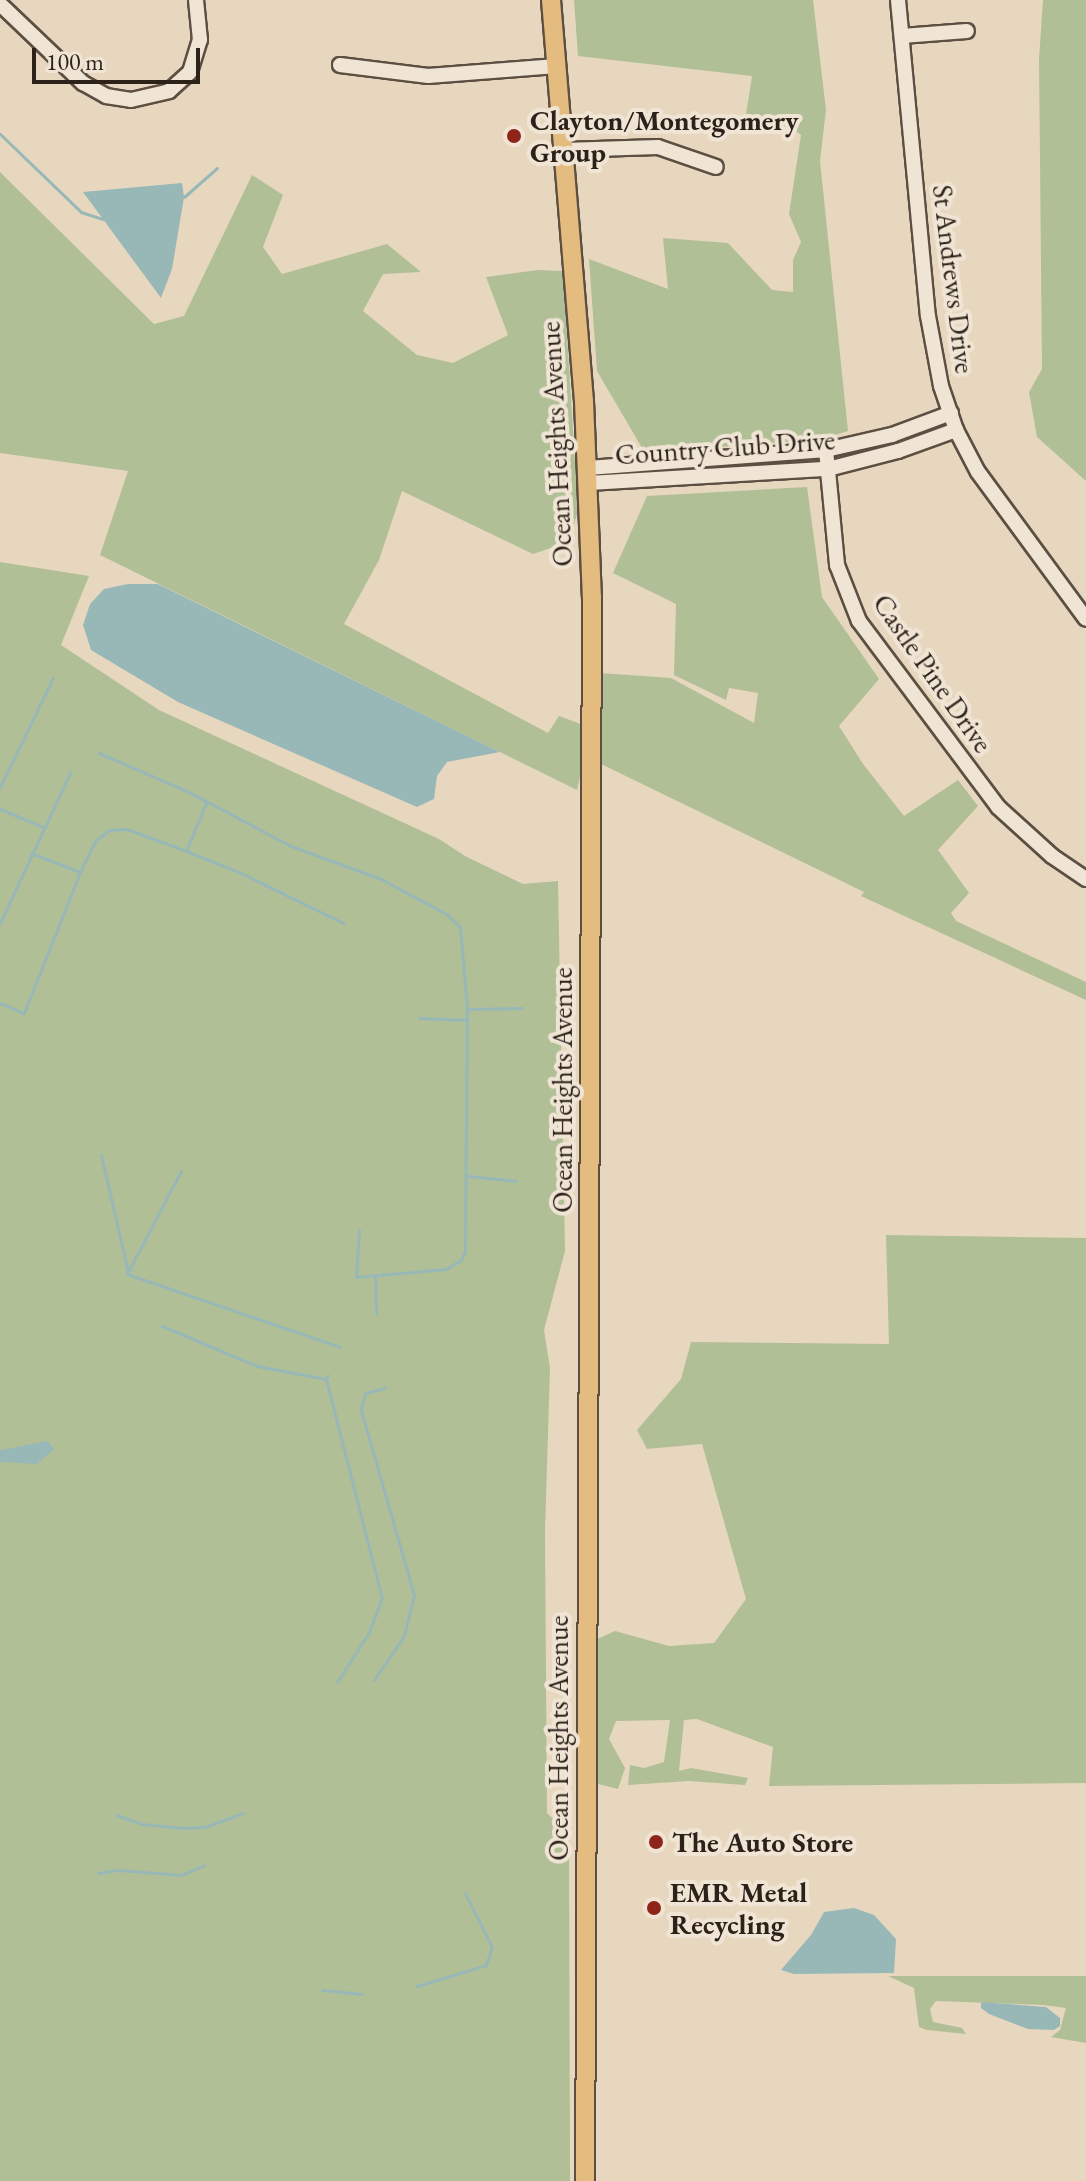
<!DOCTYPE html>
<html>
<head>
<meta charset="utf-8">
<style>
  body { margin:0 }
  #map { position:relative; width:1086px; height:2181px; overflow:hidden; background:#e8d7bf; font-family:"EB Garamond",serif }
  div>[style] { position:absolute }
  .green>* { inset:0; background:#b0bf96 }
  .water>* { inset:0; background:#98b8b7 }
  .stream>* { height:3px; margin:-1.5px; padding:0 1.5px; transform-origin:1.5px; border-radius:1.5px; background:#98b8b7 }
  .roads { filter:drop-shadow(2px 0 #5c4f42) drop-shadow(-2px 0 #5c4f42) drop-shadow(0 2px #5c4f42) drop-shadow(0 -2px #5c4f42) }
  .minor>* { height:14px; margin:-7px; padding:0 7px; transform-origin:7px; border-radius:7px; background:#f0e5d5 }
  .major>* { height:18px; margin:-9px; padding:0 9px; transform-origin:9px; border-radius:9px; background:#e4bc80 }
  .dots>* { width:22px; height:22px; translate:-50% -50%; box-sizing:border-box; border:4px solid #f0e5d5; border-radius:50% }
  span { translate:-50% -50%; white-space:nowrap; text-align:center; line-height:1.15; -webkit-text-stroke:8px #f0e5d5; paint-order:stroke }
  .poi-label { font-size:28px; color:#2d2219; font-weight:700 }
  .left { translate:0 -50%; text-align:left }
  .street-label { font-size:28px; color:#2d2219 }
  .scale { position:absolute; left:32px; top:48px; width:168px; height:36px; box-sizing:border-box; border:4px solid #2d2219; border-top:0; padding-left:10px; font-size:24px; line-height:28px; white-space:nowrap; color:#2d2219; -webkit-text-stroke:6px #f0e5d5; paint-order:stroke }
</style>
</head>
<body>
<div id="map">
  <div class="green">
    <div style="clip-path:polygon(574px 0,813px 0,826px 110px,820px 161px,848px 431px,821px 439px,645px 453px,597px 371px,589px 259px,668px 289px,663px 238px,728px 243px,772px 290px,793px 292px,793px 260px,801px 242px,789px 214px,801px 135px,791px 127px,745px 121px,752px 76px,578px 56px)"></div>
    <div style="clip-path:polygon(1043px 0,1086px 0,1086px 481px,1037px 437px,1029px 392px,1042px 369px,1039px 59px)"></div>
    <div style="clip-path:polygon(0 172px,154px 324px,184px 316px,252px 175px,283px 195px,263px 247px,282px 274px,387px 244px,421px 272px,383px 274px,363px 311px,417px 355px,453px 363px,508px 335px,486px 277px,538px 270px,563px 271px,578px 511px,568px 542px,533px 554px,402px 491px,379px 560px,344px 624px,548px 733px,559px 716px,578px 723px,583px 727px,583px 764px,577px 790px,100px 555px,128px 471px,0 453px)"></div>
    <div style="clip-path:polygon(807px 487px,822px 597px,879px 679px,839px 726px,863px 764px,904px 816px,958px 780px,978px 806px,938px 850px,969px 893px,951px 913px,956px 921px,1086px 982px,1086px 1000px,861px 896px,864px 892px,599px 763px,600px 673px,671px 678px,754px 723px,758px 693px,729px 688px,726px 700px,674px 675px,676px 604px,613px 573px,647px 496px)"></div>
    <div style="clip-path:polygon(0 562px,89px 576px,61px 645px,159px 710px,439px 839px,465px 856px,523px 884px,558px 881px,565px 1251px,544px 1330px,550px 1368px,545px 1533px,547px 1813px,569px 1834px,570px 2181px,0 2181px)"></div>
    <div style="clip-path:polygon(886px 1235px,1086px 1238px,1086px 1783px,769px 1786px,773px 1747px,697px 1719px,684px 1720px,679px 1771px,691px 1768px,748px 1778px,745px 1785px,689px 1781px,628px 1785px,630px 1765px,644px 1768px,664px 1762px,670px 1720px,616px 1721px,609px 1739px,625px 1768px,618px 1789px,594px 1783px,595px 1640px,615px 1631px,669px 1646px,714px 1643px,746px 1599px,702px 1444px,647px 1449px,637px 1430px,681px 1379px,691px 1342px,889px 1344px)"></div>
    <div style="clip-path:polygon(888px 1976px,1086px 1976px,1086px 2043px,1051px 2037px,1060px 2030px,1066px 2008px,1043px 2005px,936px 2001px,930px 2009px,933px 2022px,962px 2028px,966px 2034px,927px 2030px,919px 2027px,914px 1988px)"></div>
  </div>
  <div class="water">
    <div style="clip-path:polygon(182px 183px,184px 197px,172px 269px,161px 298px,83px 192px)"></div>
    <div style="clip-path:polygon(128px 584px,158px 584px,500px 752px,447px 762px,437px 776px,434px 799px,417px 807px,178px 702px,91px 650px,83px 625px,90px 604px,104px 589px)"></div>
    <div style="clip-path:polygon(48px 1441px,54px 1449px,37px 1464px,0 1462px,0 1450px)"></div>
    <div style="clip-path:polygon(854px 1908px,874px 1915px,896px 1939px,894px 1973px,794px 1974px,781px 1970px,811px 1935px,824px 1912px)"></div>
    <div style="clip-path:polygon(981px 2002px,1046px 2007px,1060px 2018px,1060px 2026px,1054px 2030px,1028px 2029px,989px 2014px,981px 2008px)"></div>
  </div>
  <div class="stream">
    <div style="left:0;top:134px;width:112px;rotate:43.9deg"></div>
    <div style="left:81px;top:212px;width:23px;rotate:18deg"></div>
    <div style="left:184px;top:197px;width:44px;rotate:-41.3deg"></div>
    <div style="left:99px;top:753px;width:96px;rotate:23.4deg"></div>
    <div style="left:187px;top:791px;width:118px;rotate:27.9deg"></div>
    <div style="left:291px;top:846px;width:96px;rotate:20.1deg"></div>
    <div style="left:381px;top:879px;width:76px;rotate:28.2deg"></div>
    <div style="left:448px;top:915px;width:17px;rotate:45deg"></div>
    <div style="left:460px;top:927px;width:82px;rotate:85.1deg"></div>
    <div style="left:467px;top:1009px;width:242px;rotate:90.5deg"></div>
    <div style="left:465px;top:1251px;width:10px;rotate:114deg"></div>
    <div style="left:461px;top:1260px;width:17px;rotate:149deg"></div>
    <div style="left:446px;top:1269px;width:90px;rotate:174.9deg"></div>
    <div style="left:356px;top:1277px;width:47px;rotate:-86.3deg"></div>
    <div style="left:0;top:787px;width:121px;rotate:-64.1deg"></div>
    <div style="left:0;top:809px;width:47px;rotate:22.7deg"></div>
    <div style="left:186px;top:851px;width:52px;rotate:-67.4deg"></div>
    <div style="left:31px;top:853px;width:53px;rotate:21.2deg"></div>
    <div style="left:0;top:923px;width:166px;rotate:-65deg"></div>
    <div style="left:0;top:1003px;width:26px;rotate:23deg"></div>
    <div style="left:24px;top:1013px;width:152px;rotate:-68.3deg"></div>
    <div style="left:80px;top:872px;width:34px;rotate:-64deg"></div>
    <div style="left:95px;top:841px;width:18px;rotate:-38deg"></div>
    <div style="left:109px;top:830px;width:18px;rotate:-3deg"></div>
    <div style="left:127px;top:829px;width:63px;rotate:20.4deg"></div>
    <div style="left:186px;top:851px;width:59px;rotate:21.8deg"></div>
    <div style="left:241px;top:873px;width:114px;rotate:26.1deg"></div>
    <div style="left:467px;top:1009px;width:55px;rotate:-1deg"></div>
    <div style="left:419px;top:1018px;width:48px;rotate:2.4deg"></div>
    <div style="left:101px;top:1155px;width:120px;rotate:77deg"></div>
    <div style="left:468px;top:1176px;width:48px;rotate:5.9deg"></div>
    <div style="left:129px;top:1270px;width:112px;rotate:-62.3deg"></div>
    <div style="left:127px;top:1274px;width:225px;rotate:18.9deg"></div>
    <div style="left:375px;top:1276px;width:38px;rotate:88deg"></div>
    <div style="left:162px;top:1326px;width:103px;rotate:22.8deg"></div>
    <div style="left:257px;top:1366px;width:70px;rotate:10.7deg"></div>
    <div style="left:326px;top:1379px;width:4px;rotate:-56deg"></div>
    <div style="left:326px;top:1379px;width:226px;rotate:75.7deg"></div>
    <div style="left:382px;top:1598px;width:39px;rotate:111deg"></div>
    <div style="left:368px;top:1634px;width:57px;rotate:122.9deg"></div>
    <div style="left:374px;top:1680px;width:53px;rotate:-55.7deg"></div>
    <div style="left:404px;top:1636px;width:42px;rotate:-76.3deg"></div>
    <div style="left:414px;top:1595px;width:192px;rotate:-106deg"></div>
    <div style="left:361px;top:1410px;width:17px;rotate:-77deg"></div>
    <div style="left:365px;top:1393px;width:21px;rotate:-14deg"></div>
    <div style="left:116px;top:1815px;width:28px;rotate:19deg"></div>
    <div style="left:142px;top:1824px;width:41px;rotate:5.6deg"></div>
    <div style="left:183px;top:1828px;width:22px;rotate:-3deg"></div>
    <div style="left:205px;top:1827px;width:40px;rotate:-20.2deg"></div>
    <div style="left:98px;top:1873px;width:20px;rotate:-9deg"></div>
    <div style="left:118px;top:1870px;width:63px;rotate:4.5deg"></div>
    <div style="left:181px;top:1875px;width:25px;rotate:-23deg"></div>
    <div style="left:417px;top:1986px;width:72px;rotate:-16.9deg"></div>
    <div style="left:486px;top:1965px;width:19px;rotate:-72deg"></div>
    <div style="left:492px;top:1947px;width:60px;rotate:-116.6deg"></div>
    <div style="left:322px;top:1990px;width:40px;rotate:5.7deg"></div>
  </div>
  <div class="roads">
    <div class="minor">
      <div style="left:898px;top:0;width:317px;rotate:84.6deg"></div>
      <div style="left:928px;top:316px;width:71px;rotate:79.5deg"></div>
      <div style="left:941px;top:386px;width:46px;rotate:71.2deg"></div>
      <div style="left:956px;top:430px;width:47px;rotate:62.4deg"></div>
      <div style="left:978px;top:472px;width:182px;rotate:53.7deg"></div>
      <div style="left:0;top:4px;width:115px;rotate:43.6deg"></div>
      <div style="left:83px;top:83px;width:26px;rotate:29deg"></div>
      <div style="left:106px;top:96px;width:25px;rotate:9deg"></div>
      <div style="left:131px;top:100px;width:39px;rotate:-13deg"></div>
      <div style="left:169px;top:91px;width:28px;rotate:-42deg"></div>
      <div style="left:190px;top:72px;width:34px;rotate:-73deg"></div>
      <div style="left:200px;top:40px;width:40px;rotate:-95.7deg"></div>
      <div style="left:902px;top:36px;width:65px;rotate:-4.4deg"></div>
      <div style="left:340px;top:65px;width:89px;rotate:7.1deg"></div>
      <div style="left:428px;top:76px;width:129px;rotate:-4.4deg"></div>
      <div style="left:564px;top:150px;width:94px;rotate:-1.8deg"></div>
      <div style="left:658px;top:147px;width:61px;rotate:19deg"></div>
      <div style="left:826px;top:450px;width:116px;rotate:84.5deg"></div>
      <div style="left:837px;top:565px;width:60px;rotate:68.6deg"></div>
      <div style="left:859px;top:621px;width:232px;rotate:53.2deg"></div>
      <div style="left:998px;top:807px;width:73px;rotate:42.2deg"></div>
      <div style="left:1052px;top:856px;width:41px;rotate:34.1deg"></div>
      <div style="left:588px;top:468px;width:239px;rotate:-4.3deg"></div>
      <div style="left:826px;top:450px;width:68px;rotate:-12.8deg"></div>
      <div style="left:892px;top:435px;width:63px;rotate:-20.4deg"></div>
      <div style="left:589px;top:483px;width:239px;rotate:-3.4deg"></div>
      <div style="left:828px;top:469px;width:72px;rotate:-14.4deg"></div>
      <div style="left:898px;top:451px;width:62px;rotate:-19.9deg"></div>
    </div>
    <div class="major">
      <div style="left:551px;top:0;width:402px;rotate:85.3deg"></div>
      <div style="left:584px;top:401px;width:196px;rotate:87.7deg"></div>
      <div style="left:592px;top:597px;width:1584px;rotate:90.25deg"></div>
    </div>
  </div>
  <div class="dots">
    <div style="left:514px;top:136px;background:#8f2418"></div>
    <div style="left:656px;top:1842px;background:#8f2418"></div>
    <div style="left:654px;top:1908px;background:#8f2418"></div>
  </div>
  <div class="poi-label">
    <span class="left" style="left:530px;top:136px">Clayton/Montegomery<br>Group</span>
    <span class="left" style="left:672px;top:1842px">The Auto Store</span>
    <span class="left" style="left:670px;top:1908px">EMR Metal<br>Recycling</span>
  </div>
  <div class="street-label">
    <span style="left:954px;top:279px;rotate:83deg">St Andrews Drive</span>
    <span style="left:556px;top:444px;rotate:-93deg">Ocean Heights Avenue</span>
    <span style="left:725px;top:447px;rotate:-4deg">Country Club Drive</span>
    <span style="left:933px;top:673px;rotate:55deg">Castle Pine Drive</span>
    <span style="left:562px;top:1090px;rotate:-90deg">Ocean Heights Avenue</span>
    <span style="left:558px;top:1738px;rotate:-90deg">Ocean Heights Avenue</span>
  </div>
  <div class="scale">100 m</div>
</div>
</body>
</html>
